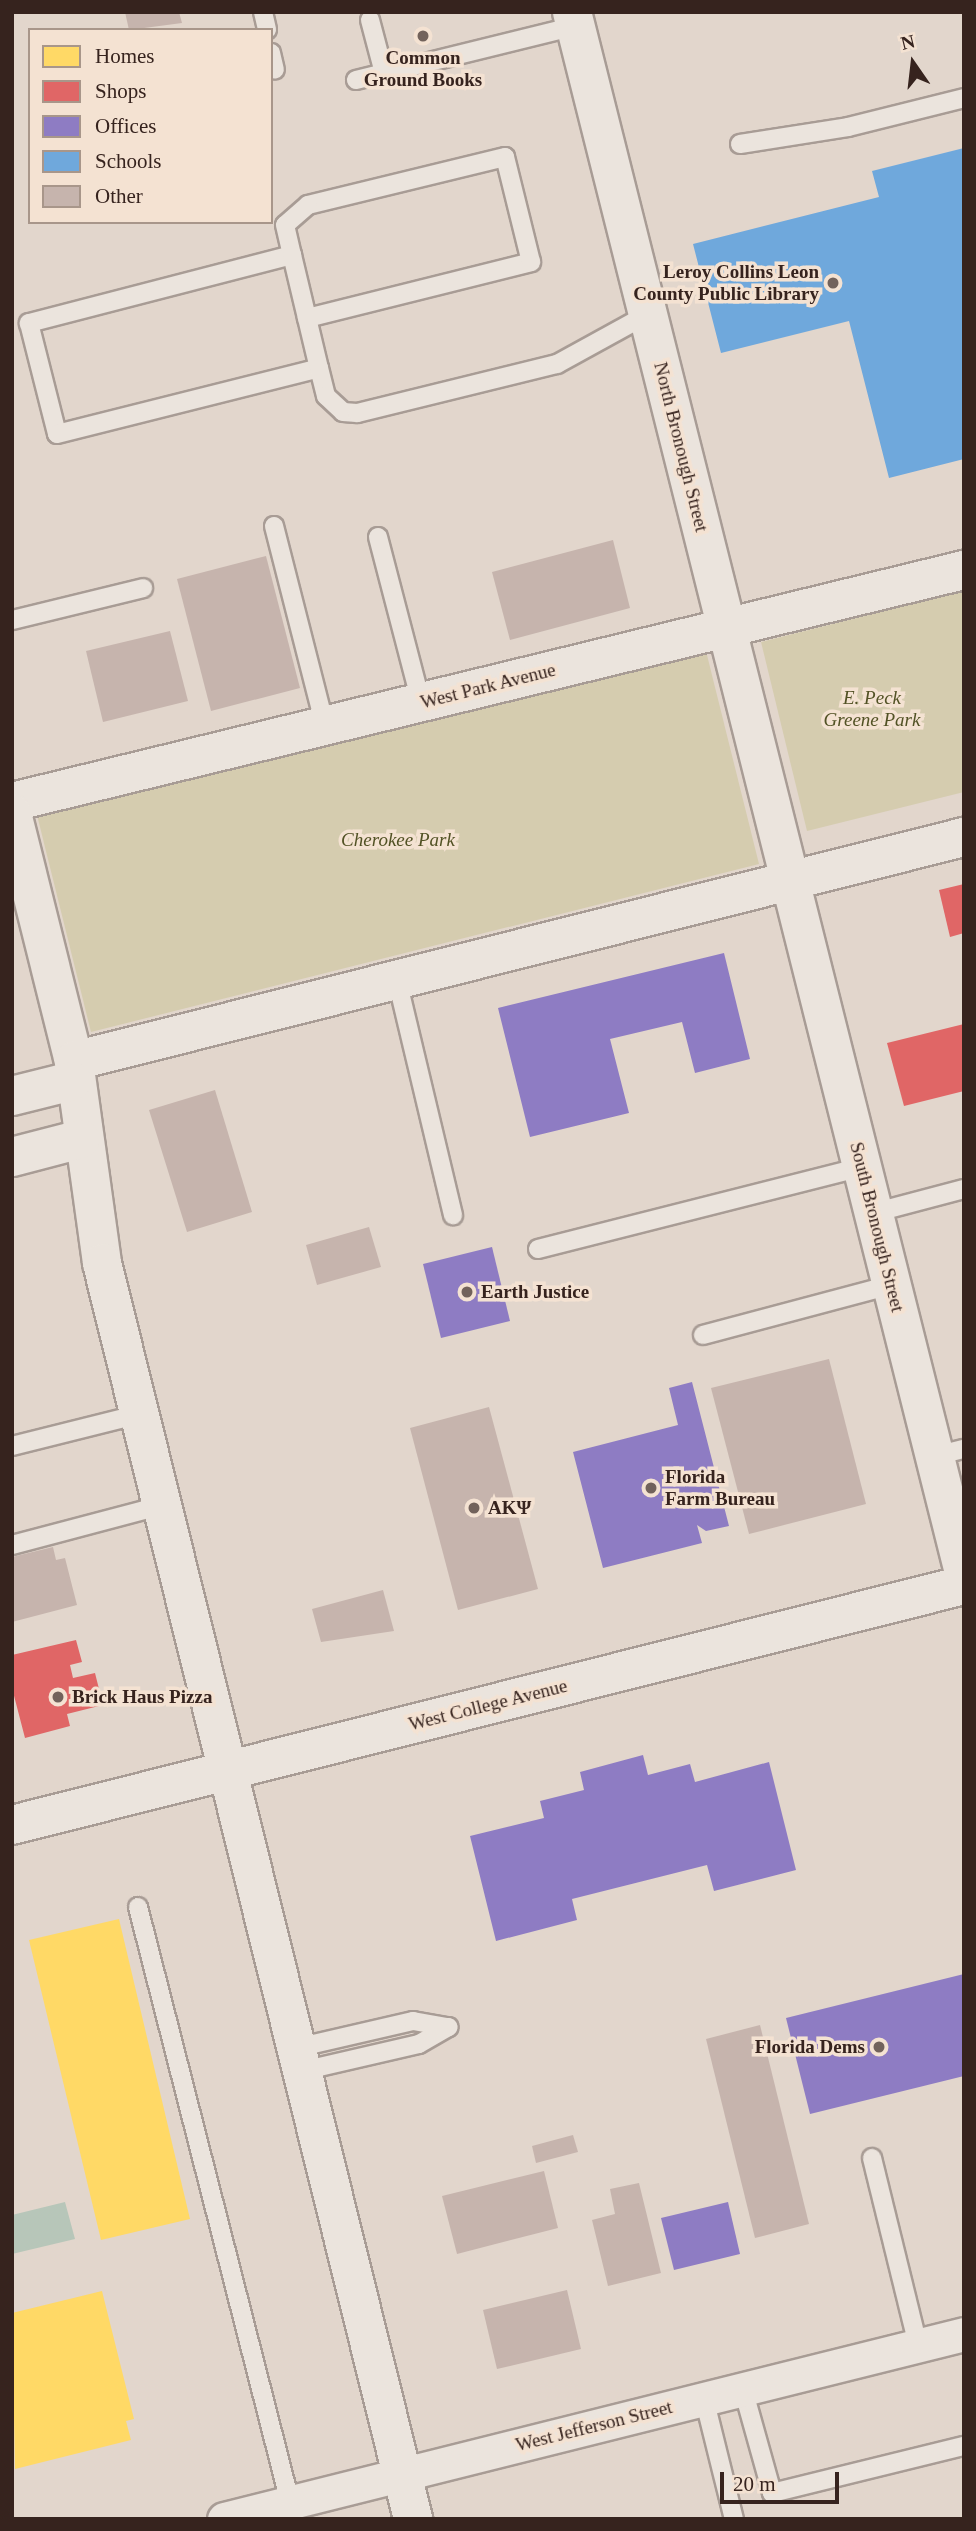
<!DOCTYPE html>
<html>
<head>
<meta charset="utf-8">
<style>
  body { margin:0 }
  #map { position:relative; width:976px; height:2531px; overflow:hidden; background:#e2d6cc; font-family:Georgia,serif }
  div>[style] { position:absolute }
  .green>* { inset:0; background:#d5ccaf }
  .water>* { inset:0; background:#b7c6b9 }
  .homes>* { inset:0; background:#ffd966 }
  .shops>* { inset:0; background:#e06666 }
  .offices>* { inset:0; background:#8e7cc3 }
  .schools>* { inset:0; background:#6fa8dc }
  .building>* { inset:0; background:#c6b4ad }
  .roads { filter:drop-shadow(2px 0 #a89c95) drop-shadow(-2px 0 #a89c95) drop-shadow(0 2px #a89c95) drop-shadow(0 -2px #a89c95) }
  .lane>* { height:18px; margin:-9px; padding:0 9px; transform-origin:9px; border-radius:9px; background:#ebe4dd }
  .street>* { height:33px; margin:-16.5px; padding:0 16.5px; transform-origin:16.5px; border-radius:16.5px; background:#ebe4dd }
  .secondary>* { height:38px; margin:-19px; padding:0 19px; transform-origin:19px; border-radius:19px; background:#ebe4dd }
  .dots>* { width:19px; height:19px; translate:-50% -50%; box-sizing:border-box; border:4px solid #f4e2d2; border-radius:50% }
  span { translate:-50% -50%; white-space:nowrap; text-align:center; line-height:1.15; -webkit-text-stroke:7px #f4e2d2; paint-order:stroke }
  .poi-label { font-size:19px; color:#36231e; font-weight:700 }
  .right { translate:-100% -50%; text-align:right }
  .left { translate:0 -50%; text-align:left }
  .street-label { font-size:19px; color:#36231e }
  .park-label { font-size:19px; color:#525225; font-style:italic }
  .frame { position:absolute; inset:0; border:14px solid #36231e; pointer-events:none }
  .legend { position:absolute; left:28px; top:28px; width:245px; height:196px; box-sizing:border-box; background:#f4e2d2; border:2px solid #a8968a; margin:0; padding:9px 12px; list-style:none; font-size:21px; color:#36231e }
  .legend li { display:flex; align-items:center; gap:14px; height:35px }
  .legend b { width:35px; border:2px solid #a8968a }
  .north { position:absolute; left:878px; top:28px; width:70px; height:70px; -webkit-text-stroke:5px #f4e2d2; paint-order:stroke; rotate:346deg; font-size:19px; font-weight:700; line-height:28px; text-align:center; color:#36231e }
  .north::after { content:''; display:block; margin:auto; width:24px; height:32px; background:#36231e; clip-path:polygon(50% 0,100% 100%,50% 72%,0 100%) }
  .scale { position:absolute; left:720px; top:2472px; width:119px; height:32px; box-sizing:border-box; border:4px solid #36231e; border-top:0; padding-left:9px; font-size:21px; line-height:24px; white-space:nowrap; color:#36231e; -webkit-text-stroke:5px #f4e2d2; paint-order:stroke }
</style>
</head>
<body>
<div id="map">
  <div class="green">
    <div style="clip-path:polygon(964px 591px,964px 792px,807px 831px,761px 642px)"></div>
    <div style="clip-path:polygon(705px 647px,759px 864px,91px 1032px,37px 815px)"></div>
  </div>
  <div class="water">
    <div style="clip-path:polygon(65px 2202px,75px 2239px,12px 2254px,12px 2215px)"></div>
  </div>
  <div class="homes">
    <div style="clip-path:polygon(119px 1919px,190px 2219px,101px 2240px,29px 1940px)"></div>
    <div style="clip-path:polygon(102px 2291px,134px 2419px,126px 2421px,131px 2440px,15px 2469px,12px 2313px)"></div>
  </div>
  <div class="shops">
    <div style="clip-path:polygon(964px 884px,964px 933px,950px 937px,939px 890px)"></div>
    <div style="clip-path:polygon(964px 1024px,964px 1091px,904px 1106px,887px 1043px)"></div>
    <div style="clip-path:polygon(76px 1640px,82px 1662px,70px 1665px,73px 1678px,95px 1673px,103px 1705px,67px 1714px,70px 1726px,25px 1738px,12px 1688px,12px 1655px)"></div>
  </div>
  <div class="offices">
    <div style="clip-path:polygon(724px 953px,750px 1059px,695px 1073px,682px 1022px,610px 1039px,629px 1113px,530px 1137px,498px 1008px)"></div>
    <div style="clip-path:polygon(492px 1247px,510px 1321px,441px 1338px,423px 1264px)"></div>
    <div style="clip-path:polygon(692px 1382px,729px 1526px,706px 1531px,697px 1525px,702px 1543px,603px 1568px,573px 1452px,678px 1425px,669px 1388px)"></div>
    <div style="clip-path:polygon(643px 1755px,648px 1775px,690px 1764px,695px 1782px,769px 1762px,796px 1870px,714px 1891px,707px 1865px,572px 1899px,577px 1920px,496px 1941px,470px 1836px,544px 1818px,540px 1801px,584px 1790px,580px 1772px)"></div>
    <div style="clip-path:polygon(964px 1974px,964px 2076px,810px 2114px,786px 2018px)"></div>
    <div style="clip-path:polygon(728px 2202px,740px 2254px,674px 2270px,661px 2218px)"></div>
  </div>
  <div class="schools">
    <div style="clip-path:polygon(964px 148px,964px 459px,889px 478px,849px 321px,721px 353px,693px 244px,879px 197px,872px 171px)"></div>
  </div>
  <div class="building">
    <div style="clip-path:polygon(125px 12px,179px 12px,182px 23px,129px 30px)"></div>
    <div style="clip-path:polygon(613px 540px,630px 608px,510px 640px,492px 572px)"></div>
    <div style="clip-path:polygon(266px 556px,300px 688px,211px 711px,177px 579px)"></div>
    <div style="clip-path:polygon(170px 631px,188px 701px,103px 722px,86px 651px)"></div>
    <div style="clip-path:polygon(215px 1090px,252px 1212px,187px 1232px,149px 1110px)"></div>
    <div style="clip-path:polygon(369px 1227px,381px 1267px,317px 1285px,306px 1245px)"></div>
    <div style="clip-path:polygon(829px 1359px,866px 1504px,749px 1534px,711px 1388px)"></div>
    <div style="clip-path:polygon(489px 1407px,538px 1589px,458px 1610px,410px 1428px)"></div>
    <div style="clip-path:polygon(53px 1547px,56px 1560px,65px 1558px,77px 1605px,12px 1622px,12px 1557px)"></div>
    <div style="clip-path:polygon(383px 1590px,394px 1631px,321px 1642px,312px 1609px)"></div>
    <div style="clip-path:polygon(760px 2025px,809px 2224px,755px 2238px,706px 2039px)"></div>
    <div style="clip-path:polygon(573px 2135px,578px 2152px,536px 2163px,532px 2146px)"></div>
    <div style="clip-path:polygon(544px 2171px,558px 2228px,457px 2254px,442px 2196px)"></div>
    <div style="clip-path:polygon(639px 2183px,661px 2273px,608px 2286px,592px 2220px,615px 2214px,610px 2189px)"></div>
    <div style="clip-path:polygon(567px 2290px,581px 2349px,497px 2369px,483px 2310px)"></div>
  </div>
  <div class="roads">
    <div class="lane">
      <div style="left:263px;top:12px;width:18px;rotate:77deg"></div>
      <div style="left:370px;top:20px;width:55px;rotate:75.2deg"></div>
      <div style="left:271px;top:53px;width:17px;rotate:77deg"></div>
      <div style="left:356px;top:80px;width:227px;rotate:-13.8deg"></div>
      <div style="left:740px;top:144px;width:109px;rotate:-8.9deg"></div>
      <div style="left:848px;top:127px;width:120px;rotate:-14deg"></div>
      <div style="left:292px;top:255px;width:272px;rotate:165.5deg"></div>
      <div style="left:29px;top:323px;width:114px;rotate:75.8deg"></div>
      <div style="left:57px;top:434px;width:270px;rotate:-14.1deg"></div>
      <div style="left:307px;top:318px;width:231px;rotate:-14deg"></div>
      <div style="left:531px;top:262px;width:108px;rotate:-103.9deg"></div>
      <div style="left:505px;top:157px;width:203px;rotate:166.3deg"></div>
      <div style="left:308px;top:205px;width:30px;rotate:139deg"></div>
      <div style="left:285px;top:225px;width:31px;rotate:77deg"></div>
      <div style="left:292px;top:255px;width:116px;rotate:76.6deg"></div>
      <div style="left:319px;top:368px;width:29px;rotate:76deg"></div>
      <div style="left:326px;top:396px;width:23px;rotate:43deg"></div>
      <div style="left:343px;top:412px;width:14px;rotate:4deg"></div>
      <div style="left:357px;top:413px;width:206px;rotate:-13.8deg"></div>
      <div style="left:557px;top:364px;width:104px;rotate:-28.8deg"></div>
      <div style="left:274px;top:526px;width:206px;rotate:75.7deg"></div>
      <div style="left:378px;top:537px;width:171px;rotate:75.4deg"></div>
      <div style="left:12px;top:620px;width:135px;rotate:-13.7deg"></div>
      <div style="left:397px;top:980px;width:242px;rotate:76.6deg"></div>
      <div style="left:873px;top:1213px;width:94px;rotate:-14.8deg"></div>
      <div style="left:538px;top:1249px;width:334px;rotate:-14.2deg"></div>
      <div style="left:703px;top:1335px;width:195px;rotate:-14.9deg"></div>
      <div style="left:12px;top:1446px;width:132px;rotate:-14deg"></div>
      <div style="left:935px;top:1456px;width:30px;rotate:-14deg"></div>
      <div style="left:12px;top:1545px;width:156px;rotate:-14.8deg"></div>
      <div style="left:138px;top:1907px;width:614px;rotate:75.67deg"></div>
      <div style="left:296px;top:2048px;width:120px;rotate:-13deg"></div>
      <div style="left:413px;top:2021px;width:36px;rotate:10deg"></div>
      <div style="left:302px;top:2071px;width:120px;rotate:-13deg"></div>
      <div style="left:419px;top:2044px;width:34px;rotate:-30deg"></div>
      <div style="left:872px;top:2158px;width:193px;rotate:76.2deg"></div>
      <div style="left:743px;top:2389px;width:108px;rotate:74.4deg"></div>
      <div style="left:772px;top:2493px;width:198px;rotate:-13.8deg"></div>
      <div style="left:704px;top:2398px;width:125px;rotate:76.1deg"></div>
    </div>
    <div class="street">
      <div style="left:224px;top:2519px;width:763px;rotate:-14.04deg"></div>
    </div>
    <div class="secondary">
      <div style="left:572px;top:12px;width:1609px;rotate:75.9deg"></div>
      <div style="left:12px;top:802px;width:980px;rotate:-13.7deg"></div>
      <div style="left:12px;top:813px;width:256px;rotate:76deg"></div>
      <div style="left:74px;top:1061px;width:204px;rotate:82.1deg"></div>
      <div style="left:102px;top:1263px;width:1294px;rotate:76.09deg"></div>
      <div style="left:74px;top:1061px;width:918px;rotate:-14.13deg"></div>
      <div style="left:12px;top:1096px;width:62px;rotate:-14deg"></div>
      <div style="left:12px;top:1157px;width:71px;rotate:-14.6deg"></div>
      <div style="left:12px;top:1825px;width:982px;rotate:-14.15deg"></div>
    </div>
  </div>
  <div class="dots">
    <div style="left:423px;top:36px;background:#72625b"></div>
    <div style="left:833px;top:283px;background:#72625b"></div>
    <div style="left:467px;top:1292px;background:#72625b"></div>
    <div style="left:651px;top:1488px;background:#72625b"></div>
    <div style="left:474px;top:1508px;background:#72625b"></div>
    <div style="left:58px;top:1697px;background:#72625b"></div>
    <div style="left:879px;top:2047px;background:#72625b"></div>
  </div>
  <div class="poi-label">
    <span style="left:423px;top:69px">Common<br>Ground Books</span>
    <span class="right" style="left:819px;top:283px">Leroy Collins Leon<br>County Public Library</span>
    <span class="left" style="left:481px;top:1292px">Earth Justice</span>
    <span class="left" style="left:665px;top:1488px">Florida<br>Farm Bureau</span>
    <span class="left" style="left:488px;top:1508px">AKΨ</span>
    <span class="left" style="left:72px;top:1697px">Brick Haus Pizza</span>
    <span class="right" style="left:865px;top:2047px">Florida Dems</span>
  </div>
  <div class="street-label">
    <span style="left:681px;top:447px;rotate:76deg">North Bronough Street</span>
    <span style="left:488px;top:686px;rotate:-14deg">West Park Avenue</span>
    <span style="left:877px;top:1227px;rotate:76deg">South Bronough Street</span>
    <span style="left:488px;top:1705px;rotate:-14deg">West College Avenue</span>
    <span style="left:594px;top:2426px;rotate:-14deg">West Jefferson Street</span>
  </div>
  <div class="park-label">
    <span style="left:872px;top:709px">E. Peck<br>Greene Park</span>
    <span style="left:398px;top:840px">Cherokee Park</span>
  </div>
  <div class="frame"></div>
  <ul class="legend">
  <li><b style="height:19px;background:#ffd966"></b>Homes</li>
  <li><b style="height:19px;background:#e06666"></b>Shops</li>
  <li><b style="height:19px;background:#8e7cc3"></b>Offices</li>
  <li><b style="height:19px;background:#6fa8dc"></b>Schools</li>
  <li><b style="height:19px;background:#c6b4ad"></b>Other</li>
  </ul>
  <div class="north">N</div>
  <div class="scale">20 m</div>
</div>
</body>
</html>
